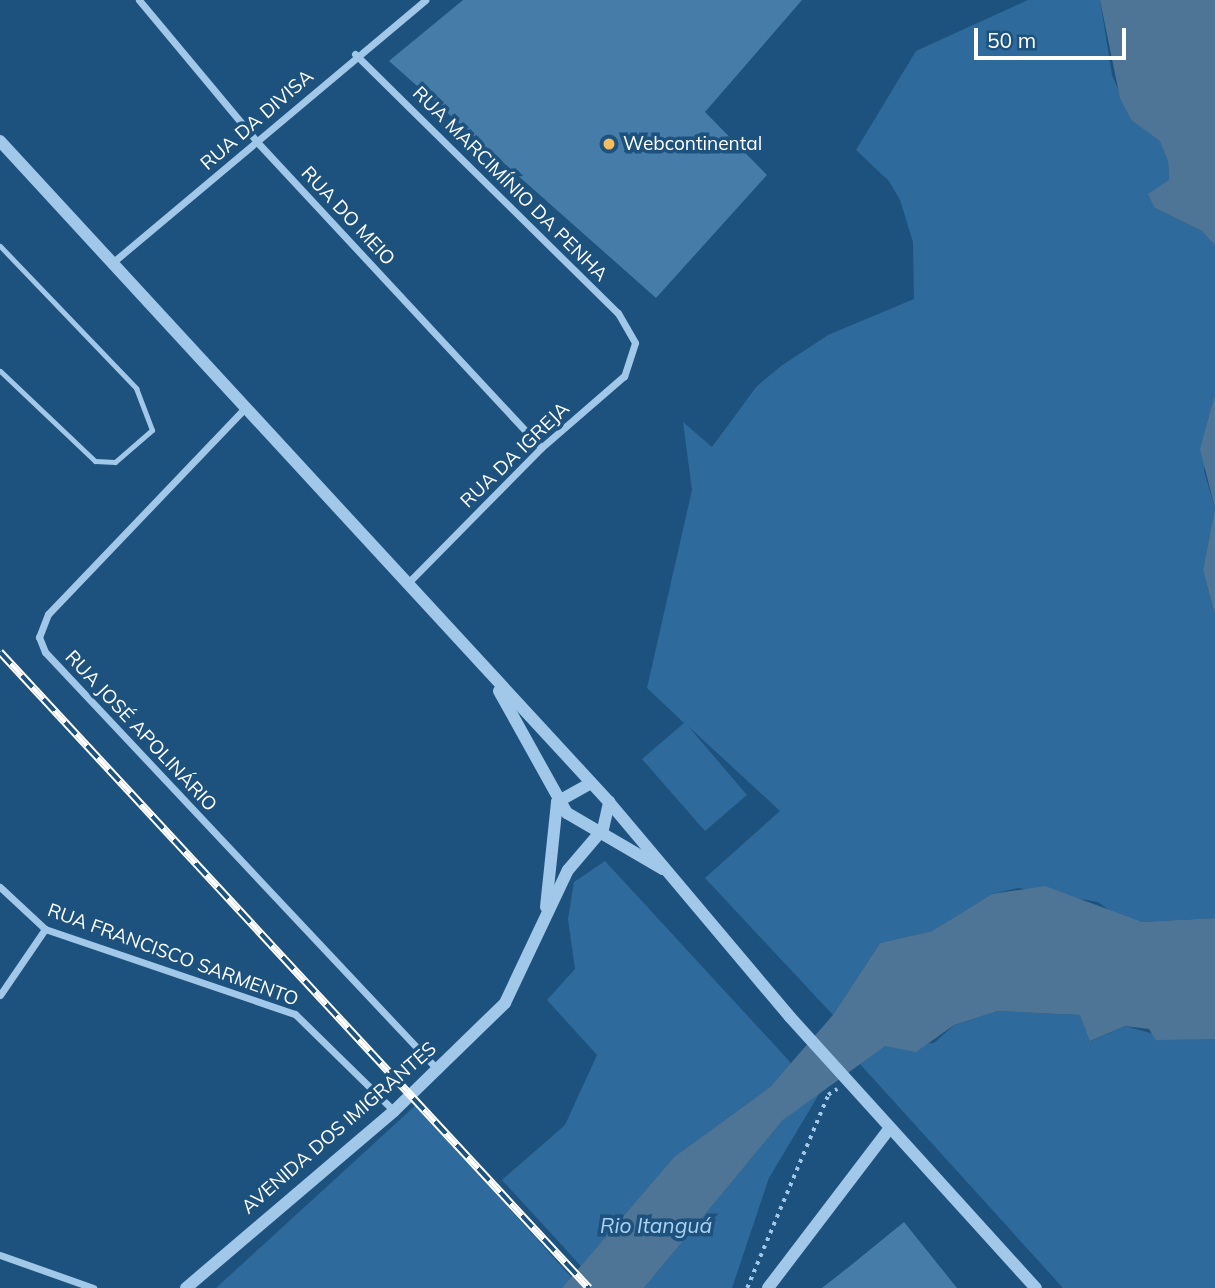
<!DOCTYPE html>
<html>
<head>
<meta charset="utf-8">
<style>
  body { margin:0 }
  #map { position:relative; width:1215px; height:1288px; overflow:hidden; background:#1e527e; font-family:Mulish,sans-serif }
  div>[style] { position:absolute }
  .green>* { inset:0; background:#2e6a9b }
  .water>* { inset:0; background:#4f7596 }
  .building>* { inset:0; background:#467ca8 }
  .path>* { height:3.5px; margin-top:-1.75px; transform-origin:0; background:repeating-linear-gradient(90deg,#a1c8e8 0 3.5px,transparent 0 8.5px) }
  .service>* { height:5px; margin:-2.5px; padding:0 2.5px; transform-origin:2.5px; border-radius:2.5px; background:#a1c8e8 }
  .minor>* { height:7px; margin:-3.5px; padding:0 3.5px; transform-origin:3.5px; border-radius:3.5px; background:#a1c8e8 }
  .tertiary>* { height:12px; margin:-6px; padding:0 6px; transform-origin:6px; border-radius:6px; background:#a1c8e8 }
  .rail>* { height:8px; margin-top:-4px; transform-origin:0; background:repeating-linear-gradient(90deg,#1e527e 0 16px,#fff 0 32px); box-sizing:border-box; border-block:2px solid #fff }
  .dots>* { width:19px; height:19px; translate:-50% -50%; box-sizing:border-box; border:4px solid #1e527e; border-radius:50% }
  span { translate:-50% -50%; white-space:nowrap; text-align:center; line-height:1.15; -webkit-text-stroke:7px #1e527e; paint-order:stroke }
  .street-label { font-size:19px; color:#fff }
  .poi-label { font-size:19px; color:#fff }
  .left { translate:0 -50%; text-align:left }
  .water-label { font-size:21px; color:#acd2f0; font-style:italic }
  .scale { position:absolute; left:974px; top:28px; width:152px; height:32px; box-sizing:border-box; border:4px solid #fff; border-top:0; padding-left:9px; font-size:21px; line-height:24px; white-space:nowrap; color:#fff; -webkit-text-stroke:5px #1e527e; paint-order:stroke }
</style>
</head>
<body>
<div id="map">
  <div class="green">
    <div style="clip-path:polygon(1028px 0,1100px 0,1112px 75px,1131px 120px,1161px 141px,1168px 161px,1169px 180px,1155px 208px,1202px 231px,1215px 246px,1215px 395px,1204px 471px,1215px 508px,1203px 570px,1215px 615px,1215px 918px,1142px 922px,1117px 916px,1098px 902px,1018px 888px,992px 894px,932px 931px,880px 943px,833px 1015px,705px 878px,780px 811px,688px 726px,747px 795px,705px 831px,642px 759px,684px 723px,647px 688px,692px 490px,683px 422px,712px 447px,757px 386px,781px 366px,828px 335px,914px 299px,913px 242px,900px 200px,889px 181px,856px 150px,916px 51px)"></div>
    <div style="clip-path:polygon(605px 861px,791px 1063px,770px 1087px,674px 1157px,581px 1266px,502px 1180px,565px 1125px,597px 1055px,547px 1000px,575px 969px,568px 919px,574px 882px)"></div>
    <div style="clip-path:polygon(998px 1011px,1080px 1015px,1091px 1041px,1125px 1026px,1172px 1039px,1215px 1039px,1215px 1288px,1063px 1288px,859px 1063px,885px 1046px,934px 1043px,954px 1025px)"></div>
    <div style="clip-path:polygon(822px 1089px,769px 1178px,732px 1288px,644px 1288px,783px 1120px)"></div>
    <div style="clip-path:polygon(416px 1105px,572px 1278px,562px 1288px,216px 1288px)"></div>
  </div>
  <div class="water">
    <div style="clip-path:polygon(1100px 0,1215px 0,1215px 246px,1202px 231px,1155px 208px,1148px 194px,1169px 180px,1168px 161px,1160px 141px,1131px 120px,1120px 98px)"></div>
    <div style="clip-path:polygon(1215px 395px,1215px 615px,1203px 570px,1215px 508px,1200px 449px)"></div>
    <div style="clip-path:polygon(1045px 886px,1142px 922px,1215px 918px,1215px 1039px,1156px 1040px,1149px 1029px,1125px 1026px,1090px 1041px,1080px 1015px,998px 1011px,954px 1025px,916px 1052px,885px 1046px,783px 1120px,644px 1288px,562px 1288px,674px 1157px,770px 1087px,833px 1015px,880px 943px,932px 931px,992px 894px)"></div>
  </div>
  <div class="building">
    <div style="clip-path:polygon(463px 0,802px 0,705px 112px,767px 175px,656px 298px,389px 61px)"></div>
    <div style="clip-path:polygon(904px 1222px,957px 1288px,822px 1288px,850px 1266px)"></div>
  </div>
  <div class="path">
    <div style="left:747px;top:1288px;width:209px;rotate:-67.2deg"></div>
    <div style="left:828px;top:1095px;width:11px;rotate:-34deg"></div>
  </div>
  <div class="service">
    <div style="left:0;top:246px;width:197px;rotate:46.2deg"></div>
    <div style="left:136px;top:388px;width:45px;rotate:69.1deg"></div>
    <div style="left:152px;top:430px;width:49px;rotate:139.1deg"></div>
    <div style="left:115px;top:462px;width:20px;rotate:-177deg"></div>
    <div style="left:95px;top:461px;width:131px;rotate:-136.5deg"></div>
  </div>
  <div class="minor">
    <div style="left:139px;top:0;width:186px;rotate:50.2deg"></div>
    <div style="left:258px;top:143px;width:416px;rotate:47.1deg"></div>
    <div style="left:355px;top:54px;width:369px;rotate:44.6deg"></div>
    <div style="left:618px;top:313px;width:34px;rotate:60deg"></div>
    <div style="left:635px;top:343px;width:35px;rotate:108deg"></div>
    <div style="left:624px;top:376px;width:110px;rotate:139.1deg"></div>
    <div style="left:541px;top:448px;width:191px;rotate:134.6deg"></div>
    <div style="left:112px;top:263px;width:409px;rotate:-40deg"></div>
    <div style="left:246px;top:407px;width:286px;rotate:133.7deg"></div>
    <div style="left:48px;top:614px;width:25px;rotate:111deg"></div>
    <div style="left:39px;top:637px;width:16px;rotate:68deg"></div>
    <div style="left:45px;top:652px;width:574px;rotate:46.77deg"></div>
    <div style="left:0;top:887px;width:62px;rotate:43deg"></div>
    <div style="left:45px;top:929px;width:264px;rotate:18.8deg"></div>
    <div style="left:295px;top:1014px;width:139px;rotate:44.4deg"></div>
    <div style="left:0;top:995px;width:80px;rotate:-55.7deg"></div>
    <div style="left:0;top:1255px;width:99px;rotate:19.5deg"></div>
  </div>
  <div class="tertiary">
    <div style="left:0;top:141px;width:899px;rotate:47.34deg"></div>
    <div style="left:609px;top:802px;width:281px;rotate:49.9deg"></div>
    <div style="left:790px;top:1017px;width:366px;rotate:47.8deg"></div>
    <div style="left:499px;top:691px;width:140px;rotate:60.9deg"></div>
    <div style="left:567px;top:813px;width:111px;rotate:30.3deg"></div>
    <div style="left:546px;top:907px;width:106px;rotate:-84deg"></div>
    <div style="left:557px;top:802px;width:39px;rotate:-29deg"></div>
    <div style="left:186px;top:1288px;width:273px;rotate:-40.4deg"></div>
    <div style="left:394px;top:1111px;width:155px;rotate:-44.2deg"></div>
    <div style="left:505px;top:1003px;width:147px;rotate:-64.7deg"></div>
    <div style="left:568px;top:870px;width:54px;rotate:-49.5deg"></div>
    <div style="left:603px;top:829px;width:28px;rotate:-77deg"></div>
    <div style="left:768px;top:1288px;width:200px;rotate:-52.7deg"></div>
  </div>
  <div class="rail">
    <div style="left:0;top:652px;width:867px;rotate:47.2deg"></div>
  </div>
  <div class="dots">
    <div style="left:609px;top:144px;background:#f7bc60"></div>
  </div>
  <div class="street-label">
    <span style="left:257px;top:120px;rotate:-41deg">RUA DA DIVISA</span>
    <span style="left:510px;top:184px;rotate:45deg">RUA MARCIMÍNIO DA PENHA</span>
    <span style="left:348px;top:216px;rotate:47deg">RUA DO MEIO</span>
    <span style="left:515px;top:455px;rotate:-44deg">RUA DA IGREJA</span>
    <span style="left:141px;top:731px;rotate:47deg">RUA JOSÉ APOLINÁRIO</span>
    <span style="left:173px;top:955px;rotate:20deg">RUA FRANCISCO SARMENTO</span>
    <span style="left:339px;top:1128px;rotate:-41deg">AVENIDA DOS IMIGRANTES</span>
  </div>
  <div class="poi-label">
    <span class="left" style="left:623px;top:144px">Webcontinental</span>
  </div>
  <div class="water-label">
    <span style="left:656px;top:1225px">Rio Itanguá</span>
  </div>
  <div class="scale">50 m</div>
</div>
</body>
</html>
